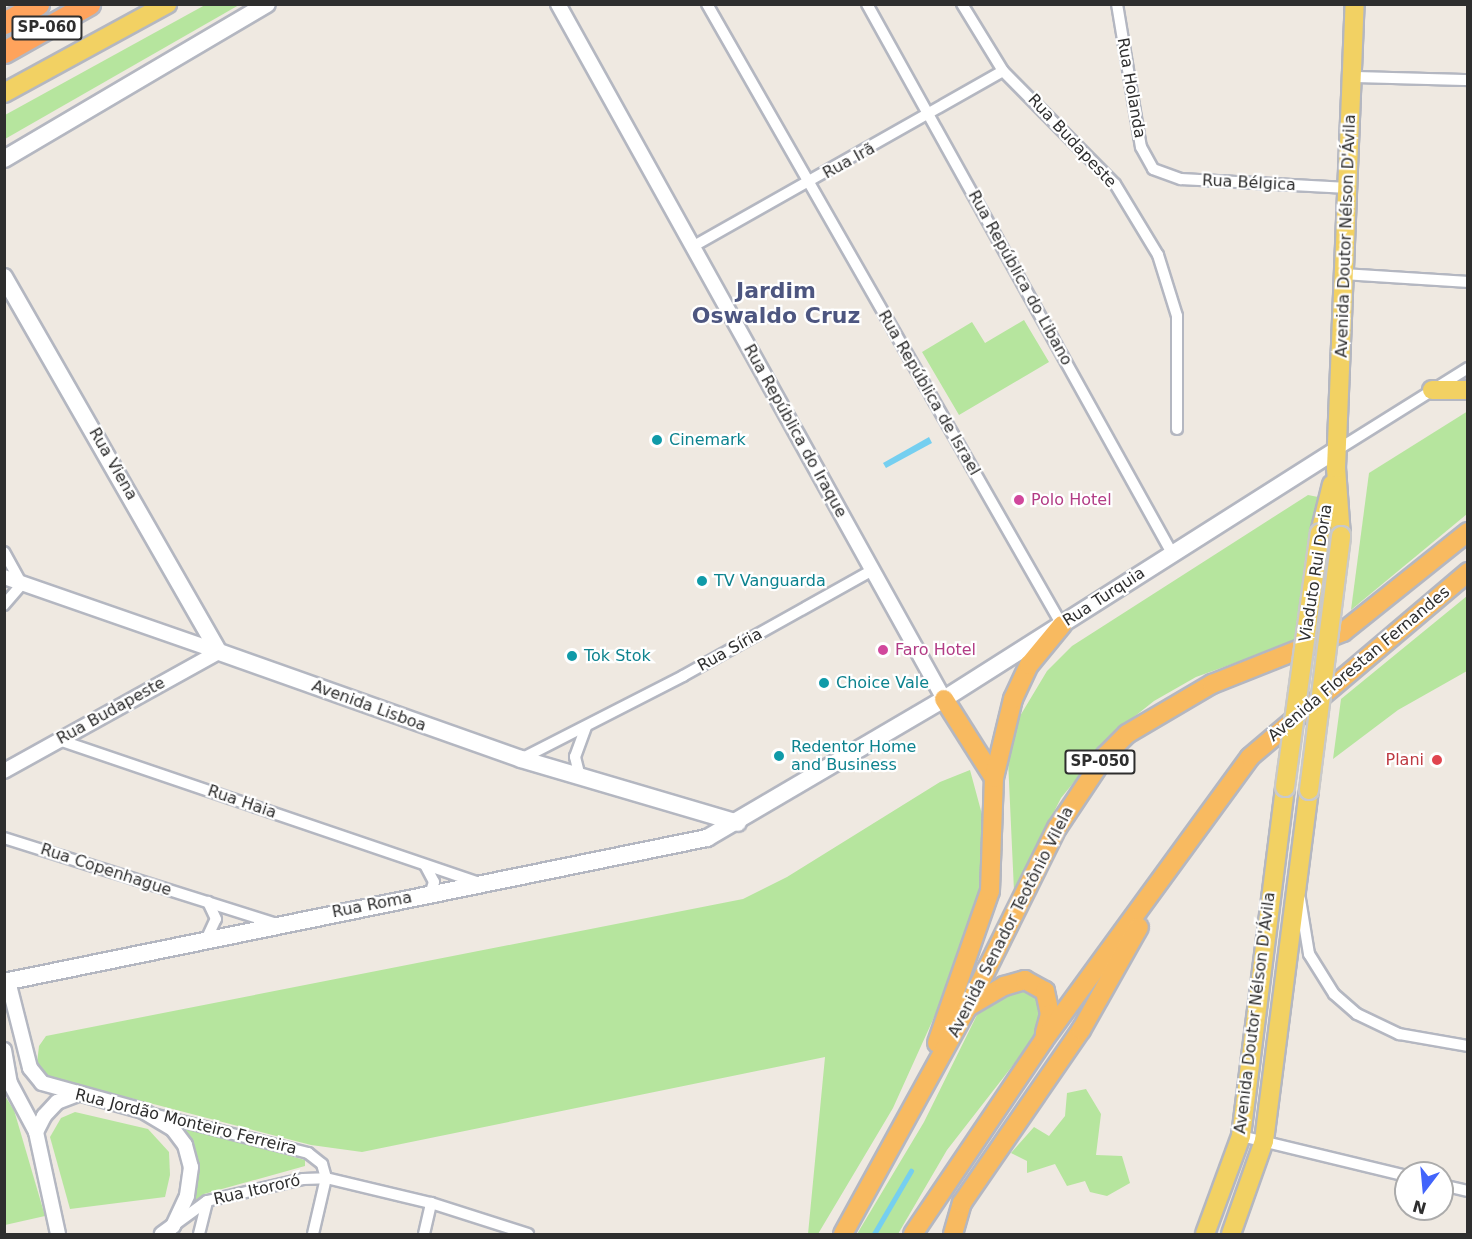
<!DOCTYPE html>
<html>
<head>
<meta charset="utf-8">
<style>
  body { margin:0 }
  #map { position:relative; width:1472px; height:1239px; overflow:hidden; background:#efe9e1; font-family:"DejaVu Sans",sans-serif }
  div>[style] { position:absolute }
  .green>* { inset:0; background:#b6e59e }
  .water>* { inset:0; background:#75cff0 }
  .stream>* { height:4.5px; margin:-2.25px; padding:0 2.25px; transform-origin:2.25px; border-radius:2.25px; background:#75cff0 }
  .roads { filter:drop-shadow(2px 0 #b4b7c1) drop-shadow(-2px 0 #b4b7c1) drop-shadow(0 2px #b4b7c1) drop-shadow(0 -2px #b4b7c1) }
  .minor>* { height:10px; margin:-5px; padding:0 5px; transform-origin:5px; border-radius:5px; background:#fff }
  .tertiary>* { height:14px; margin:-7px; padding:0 7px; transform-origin:7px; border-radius:7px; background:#fff }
  .secondary>* { height:16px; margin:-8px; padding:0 8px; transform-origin:8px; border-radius:8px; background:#fff }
  .primary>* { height:18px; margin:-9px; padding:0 9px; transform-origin:9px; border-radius:9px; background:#f2d163 }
  .trunk>* { height:18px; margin:-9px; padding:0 9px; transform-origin:9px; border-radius:9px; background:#f8ba60 }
  .motorway>* { height:21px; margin:-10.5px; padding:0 10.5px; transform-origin:10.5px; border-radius:10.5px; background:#ffa35c }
  .bridges { filter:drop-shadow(2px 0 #c9c9c9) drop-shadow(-2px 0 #c9c9c9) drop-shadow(0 2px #c9c9c9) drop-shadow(0 -2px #c9c9c9) }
  .primary-bridge>* { height:18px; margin:-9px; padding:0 9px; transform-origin:9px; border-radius:9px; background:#f2d163 }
  .dots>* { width:16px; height:16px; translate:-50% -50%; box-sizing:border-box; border:3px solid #fff; border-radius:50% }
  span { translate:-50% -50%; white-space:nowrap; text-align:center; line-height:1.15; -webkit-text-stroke:4.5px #fff; paint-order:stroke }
  .shield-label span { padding:2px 4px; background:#fff; border:2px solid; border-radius:4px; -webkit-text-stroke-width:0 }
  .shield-label { font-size:15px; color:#2e2e2e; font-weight:700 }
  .street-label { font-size:16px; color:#2e2e2e }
  .culture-label { font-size:16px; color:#0d838f }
  .left { translate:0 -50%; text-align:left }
  .hotel-label { font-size:16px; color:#b23c85 }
  .health-label { font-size:16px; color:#be3a42 }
  .right { translate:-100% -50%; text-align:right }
  .district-label { font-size:22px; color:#4d5680; font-weight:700 }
  .frame { position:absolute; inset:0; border:6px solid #2e2e2e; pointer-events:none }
  .north { position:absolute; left:1394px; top:1161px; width:60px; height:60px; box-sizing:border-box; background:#fff; border:2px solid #ababab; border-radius:50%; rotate:196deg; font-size:16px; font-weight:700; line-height:24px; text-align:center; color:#2e2e2e }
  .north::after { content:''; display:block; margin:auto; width:21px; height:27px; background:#4264fb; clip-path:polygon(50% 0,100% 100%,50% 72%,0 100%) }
</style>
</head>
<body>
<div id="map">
  <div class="green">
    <div style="clip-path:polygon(205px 5px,239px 5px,5px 139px,5px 115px)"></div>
    <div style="clip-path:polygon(1024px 320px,1049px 362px,959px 415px,922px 352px,972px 322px,985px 343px)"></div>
    <div style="clip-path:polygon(1468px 411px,1467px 514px,1351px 610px,1369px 473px)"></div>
    <div style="clip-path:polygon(1308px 495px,1318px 497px,1294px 642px,1196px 677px,1154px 701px,1115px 732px,1061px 798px,1014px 891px,1008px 760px,1020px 716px,1047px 671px,1072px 646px)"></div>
    <div style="clip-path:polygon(1467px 596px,1467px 671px,1398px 710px,1333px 759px,1341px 699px)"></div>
    <div style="clip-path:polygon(970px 770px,987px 833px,981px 889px,950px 982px,893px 1108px,818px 1234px,808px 1234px,825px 1057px,362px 1152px,311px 1145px,46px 1076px,37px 1063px,39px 1046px,46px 1036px,743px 899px,787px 877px,940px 782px)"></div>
    <div style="clip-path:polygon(1023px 986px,1037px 995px,1041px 1011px,1035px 1037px,947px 1150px,898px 1234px,857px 1234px,924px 1122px,977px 1015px,1001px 995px)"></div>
    <div style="clip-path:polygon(1086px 1089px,1101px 1114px,1096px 1155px,1122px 1156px,1130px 1183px,1107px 1196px,1090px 1192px,1085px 1181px,1067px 1186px,1055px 1164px,1027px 1173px,1027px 1161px,1011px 1153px,1034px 1127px,1049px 1136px,1065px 1116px,1067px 1093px)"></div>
    <div style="clip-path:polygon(5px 1096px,14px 1110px,45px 1216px,5px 1225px)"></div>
    <div style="clip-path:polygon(75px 1112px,148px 1129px,169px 1152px,170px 1175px,165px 1197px,70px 1209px,50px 1137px,61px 1118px)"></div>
    <div style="clip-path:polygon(177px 1126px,305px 1160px,305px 1166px,204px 1194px,193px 1202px,200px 1167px,192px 1140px)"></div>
  </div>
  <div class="water">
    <div style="clip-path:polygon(929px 437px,932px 443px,886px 468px,883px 463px)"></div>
  </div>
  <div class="stream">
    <div style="left:874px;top:1234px;width:73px;rotate:-59.6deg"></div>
  </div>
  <div class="roads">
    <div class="minor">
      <div style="left:707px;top:4px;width:715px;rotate:60.25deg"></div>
      <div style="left:867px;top:4px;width:628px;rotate:60.95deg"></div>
      <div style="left:962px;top:4px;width:79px;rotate:58.5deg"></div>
      <div style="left:1003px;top:71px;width:159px;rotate:45.3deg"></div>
      <div style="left:1115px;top:184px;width:83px;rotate:58.8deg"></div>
      <div style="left:1158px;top:255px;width:64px;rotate:72.7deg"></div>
      <div style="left:1177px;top:316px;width:113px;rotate:90deg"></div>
      <div style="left:1117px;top:4px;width:145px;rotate:80.5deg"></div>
      <div style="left:1141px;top:147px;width:25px;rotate:61deg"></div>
      <div style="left:1153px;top:169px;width:30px;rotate:20deg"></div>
      <div style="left:1181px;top:179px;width:167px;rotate:3.1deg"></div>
      <div style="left:1352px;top:77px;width:116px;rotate:1.5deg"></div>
      <div style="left:692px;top:247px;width:357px;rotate:-29.5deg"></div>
      <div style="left:1344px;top:274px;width:124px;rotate:3.7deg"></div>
      <div style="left:1337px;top:450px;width:155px;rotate:-32deg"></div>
      <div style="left:4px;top:552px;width:37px;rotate:61deg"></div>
      <div style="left:22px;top:584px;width:28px;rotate:131deg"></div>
      <div style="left:59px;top:740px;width:444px;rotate:18.8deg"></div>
      <div style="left:521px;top:759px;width:182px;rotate:-27.1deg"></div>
      <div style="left:683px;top:676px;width:218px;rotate:-29.2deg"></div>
      <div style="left:580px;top:777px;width:21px;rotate:-104deg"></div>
      <div style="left:575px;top:757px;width:32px;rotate:-70deg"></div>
      <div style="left:4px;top:838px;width:286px;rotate:17.5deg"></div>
      <div style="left:425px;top:865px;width:19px;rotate:62deg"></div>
      <div style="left:434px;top:882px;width:13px;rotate:108deg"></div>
      <div style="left:1300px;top:899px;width:56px;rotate:80.7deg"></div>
      <div style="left:1309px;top:954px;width:47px;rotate:58deg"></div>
      <div style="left:1334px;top:994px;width:30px;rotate:41deg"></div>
      <div style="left:1357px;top:1014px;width:47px;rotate:25.5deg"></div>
      <div style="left:1399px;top:1034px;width:70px;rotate:9.9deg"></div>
      <div style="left:206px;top:940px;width:23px;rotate:-65deg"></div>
      <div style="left:216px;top:919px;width:19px;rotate:-115deg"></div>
      <div style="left:153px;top:1114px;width:160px;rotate:14.1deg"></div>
      <div style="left:308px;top:1153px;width:18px;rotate:38deg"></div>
      <div style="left:322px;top:1164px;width:15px;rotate:74deg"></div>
      <div style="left:1241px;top:1136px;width:170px;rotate:13.6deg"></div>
      <div style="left:1442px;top:1185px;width:27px;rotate:13deg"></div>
      <div style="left:173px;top:1226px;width:42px;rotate:-36.3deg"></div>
      <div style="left:207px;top:1201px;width:98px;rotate:-12.9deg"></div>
      <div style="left:303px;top:1179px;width:23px;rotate:-2deg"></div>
      <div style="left:326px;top:1178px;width:108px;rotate:13.4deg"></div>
      <div style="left:431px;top:1203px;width:102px;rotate:17.7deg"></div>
      <div style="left:199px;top:1234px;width:34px;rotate:-76deg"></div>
      <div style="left:313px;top:1234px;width:57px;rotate:-76.9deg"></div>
      <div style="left:424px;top:1234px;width:32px;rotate:-77deg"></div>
    </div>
    <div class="tertiary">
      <div style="left:558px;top:4px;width:795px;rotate:60.95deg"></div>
      <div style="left:4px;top:577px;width:228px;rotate:19.2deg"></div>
      <div style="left:4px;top:771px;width:246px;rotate:-29deg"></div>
      <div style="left:8px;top:981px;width:90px;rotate:75.8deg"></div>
      <div style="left:30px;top:1068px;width:19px;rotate:51deg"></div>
      <div style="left:42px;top:1083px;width:105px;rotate:15.5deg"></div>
      <div style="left:143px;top:1111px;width:35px;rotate:31deg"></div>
      <div style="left:173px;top:1129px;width:20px;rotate:53deg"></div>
      <div style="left:185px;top:1145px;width:23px;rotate:75deg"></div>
      <div style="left:191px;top:1167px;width:29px;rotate:98deg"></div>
      <div style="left:187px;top:1196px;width:33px;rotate:115deg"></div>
      <div style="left:173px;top:1226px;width:14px;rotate:144deg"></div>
      <div style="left:4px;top:1050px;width:34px;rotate:80deg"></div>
      <div style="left:10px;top:1083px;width:55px;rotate:62deg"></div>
      <div style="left:36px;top:1132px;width:104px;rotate:77.8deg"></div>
      <div style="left:36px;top:1132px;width:18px;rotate:-63deg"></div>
      <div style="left:44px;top:1116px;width:19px;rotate:-47deg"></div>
      <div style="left:57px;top:1102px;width:19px;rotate:-21deg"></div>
    </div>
    <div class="secondary">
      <div style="left:4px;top:159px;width:305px;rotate:-30.5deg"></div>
      <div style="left:4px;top:277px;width:432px;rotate:60.2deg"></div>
      <div style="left:219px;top:652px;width:320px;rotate:19.5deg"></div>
      <div style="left:521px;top:759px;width:226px;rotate:16.4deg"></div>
      <div style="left:4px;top:982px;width:718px;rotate:-11.58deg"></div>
      <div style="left:707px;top:838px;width:275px;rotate:-30.4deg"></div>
      <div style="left:944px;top:699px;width:465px;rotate:-32.4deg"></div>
    </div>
    <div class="primary">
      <div style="left:4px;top:93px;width:186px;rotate:-28.6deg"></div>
      <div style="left:1432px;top:390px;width:36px"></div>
      <div style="left:1320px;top:533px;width:50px;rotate:-76.2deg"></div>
      <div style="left:1341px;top:536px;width:68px;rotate:-94.2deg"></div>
      <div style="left:1336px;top:468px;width:464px;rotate:-87.7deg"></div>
      <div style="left:1205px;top:1234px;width:104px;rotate:-69.8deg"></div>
      <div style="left:1241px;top:1136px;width:352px;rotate:-82.8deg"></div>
      <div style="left:1231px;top:1234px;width:99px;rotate:-70.5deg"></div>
      <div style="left:1264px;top:1141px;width:354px;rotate:-82.7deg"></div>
    </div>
    <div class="trunk">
      <div style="left:944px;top:699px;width:93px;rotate:57.7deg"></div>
      <div style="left:968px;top:1007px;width:42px;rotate:-30.3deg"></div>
      <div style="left:1004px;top:986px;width:22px;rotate:-16deg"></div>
      <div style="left:1025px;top:980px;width:23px;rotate:29deg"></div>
      <div style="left:1045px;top:991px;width:24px;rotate:78deg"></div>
      <div style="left:1050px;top:1014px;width:20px;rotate:105deg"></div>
      <div style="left:937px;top:1043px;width:161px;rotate:-70.8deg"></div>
      <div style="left:990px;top:891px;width:113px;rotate:-88deg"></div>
      <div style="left:994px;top:778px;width:81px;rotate:-76.5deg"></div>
      <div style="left:1013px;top:699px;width:38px;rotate:-65deg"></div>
      <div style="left:1029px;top:665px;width:52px;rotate:-50.5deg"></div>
      <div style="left:843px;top:1234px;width:259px;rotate:-61.2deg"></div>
      <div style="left:968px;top:1007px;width:200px;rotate:-63.6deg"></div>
      <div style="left:1057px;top:828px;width:87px;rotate:-56.3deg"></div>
      <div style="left:1105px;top:756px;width:31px;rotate:-45deg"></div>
      <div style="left:1127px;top:734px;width:99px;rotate:-30.5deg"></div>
      <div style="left:1212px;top:684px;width:141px;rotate:-21.7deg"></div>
      <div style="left:1343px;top:632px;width:160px;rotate:-38.7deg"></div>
      <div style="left:913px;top:1234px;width:233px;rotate:-56deg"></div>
      <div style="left:1043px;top:1041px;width:351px;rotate:-53.9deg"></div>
      <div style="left:1250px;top:757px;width:286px;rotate:-40.3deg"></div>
      <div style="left:953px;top:1234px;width:32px;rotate:-74deg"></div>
      <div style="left:962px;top:1203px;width:210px;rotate:-55.5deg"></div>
      <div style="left:1081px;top:1030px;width:118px;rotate:-60.6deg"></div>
    </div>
    <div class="motorway">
      <div style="left:4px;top:23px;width:39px;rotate:-29deg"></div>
      <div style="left:4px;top:52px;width:98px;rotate:-29.5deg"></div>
    </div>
  </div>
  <div class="bridges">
    <div class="primary-bridge">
      <div style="left:1285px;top:787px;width:256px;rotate:-82.2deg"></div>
      <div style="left:1309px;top:790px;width:256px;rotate:-82.8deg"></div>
    </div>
  </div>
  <div class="dots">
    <div style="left:657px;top:440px;background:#0f9aa8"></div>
    <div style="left:1019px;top:500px;background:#d1479c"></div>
    <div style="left:702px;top:581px;background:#0f9aa8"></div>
    <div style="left:883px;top:650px;background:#d1479c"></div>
    <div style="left:572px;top:656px;background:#0f9aa8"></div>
    <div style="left:824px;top:683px;background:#0f9aa8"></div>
    <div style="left:779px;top:756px;background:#0f9aa8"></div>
    <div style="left:1437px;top:760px;background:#e0444e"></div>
  </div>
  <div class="shield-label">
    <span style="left:47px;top:28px">SP-060</span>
    <span style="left:1100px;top:762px">SP-050</span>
  </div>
  <div class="street-label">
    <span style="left:1131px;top:88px;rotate:80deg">Rua Holanda</span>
    <span style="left:1072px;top:141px;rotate:47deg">Rua Budapeste</span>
    <span style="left:849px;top:161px;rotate:-29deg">Rua Irã</span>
    <span style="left:1249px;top:183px;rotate:3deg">Rua Bélgica</span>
    <span style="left:1346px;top:236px;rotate:-88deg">Avenida Doutor Nélson D'Ávila</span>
    <span style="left:1020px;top:278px;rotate:61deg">Rua República do Libano</span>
    <span style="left:929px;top:393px;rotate:60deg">Rua República de Israel</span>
    <span style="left:795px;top:431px;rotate:61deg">Rua República do Iraque</span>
    <span style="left:113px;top:464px;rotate:60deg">Rua Viena</span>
    <span style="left:1316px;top:573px;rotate:-81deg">Viaduto Rui Doria</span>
    <span style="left:1104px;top:597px;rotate:-33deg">Rua Turquia</span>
    <span style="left:730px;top:650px;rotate:-29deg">Rua Síria</span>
    <span style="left:1359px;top:664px;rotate:-40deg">Avenida Florestan Fernandes</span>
    <span style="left:369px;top:706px;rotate:20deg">Avenida Lisboa</span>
    <span style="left:111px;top:711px;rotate:-29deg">Rua Budapeste</span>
    <span style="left:242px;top:802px;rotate:19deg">Rua Haia</span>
    <span style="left:106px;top:870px;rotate:18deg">Rua Copenhague</span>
    <span style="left:372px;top:905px;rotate:-11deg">Rua Roma</span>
    <span style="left:1011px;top:922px;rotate:-63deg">Avenida Senador Teotônio Vilela</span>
    <span style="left:1255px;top:1013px;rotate:-83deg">Avenida Doutor Nélson D'Ávila</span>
    <span style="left:186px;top:1122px;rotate:14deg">Rua Jordão Monteiro Ferreira</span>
    <span style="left:257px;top:1190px;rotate:-13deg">Rua Itororó</span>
  </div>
  <div class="culture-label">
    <span class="left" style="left:669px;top:440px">Cinemark</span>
    <span class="left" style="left:714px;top:581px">TV Vanguarda</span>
    <span class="left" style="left:584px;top:656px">Tok Stok</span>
    <span class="left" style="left:836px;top:683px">Choice Vale</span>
    <span class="left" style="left:791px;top:756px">Redentor Home<br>and Business</span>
  </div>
  <div class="hotel-label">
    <span class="left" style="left:1031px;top:500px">Polo Hotel</span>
    <span class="left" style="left:895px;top:650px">Faro Hotel</span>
  </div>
  <div class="health-label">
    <span class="right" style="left:1424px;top:760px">Plani</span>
  </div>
  <div class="district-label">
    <span style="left:776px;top:303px">Jardim<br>Oswaldo Cruz</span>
  </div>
  <div class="frame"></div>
  <div class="north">N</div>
</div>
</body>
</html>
